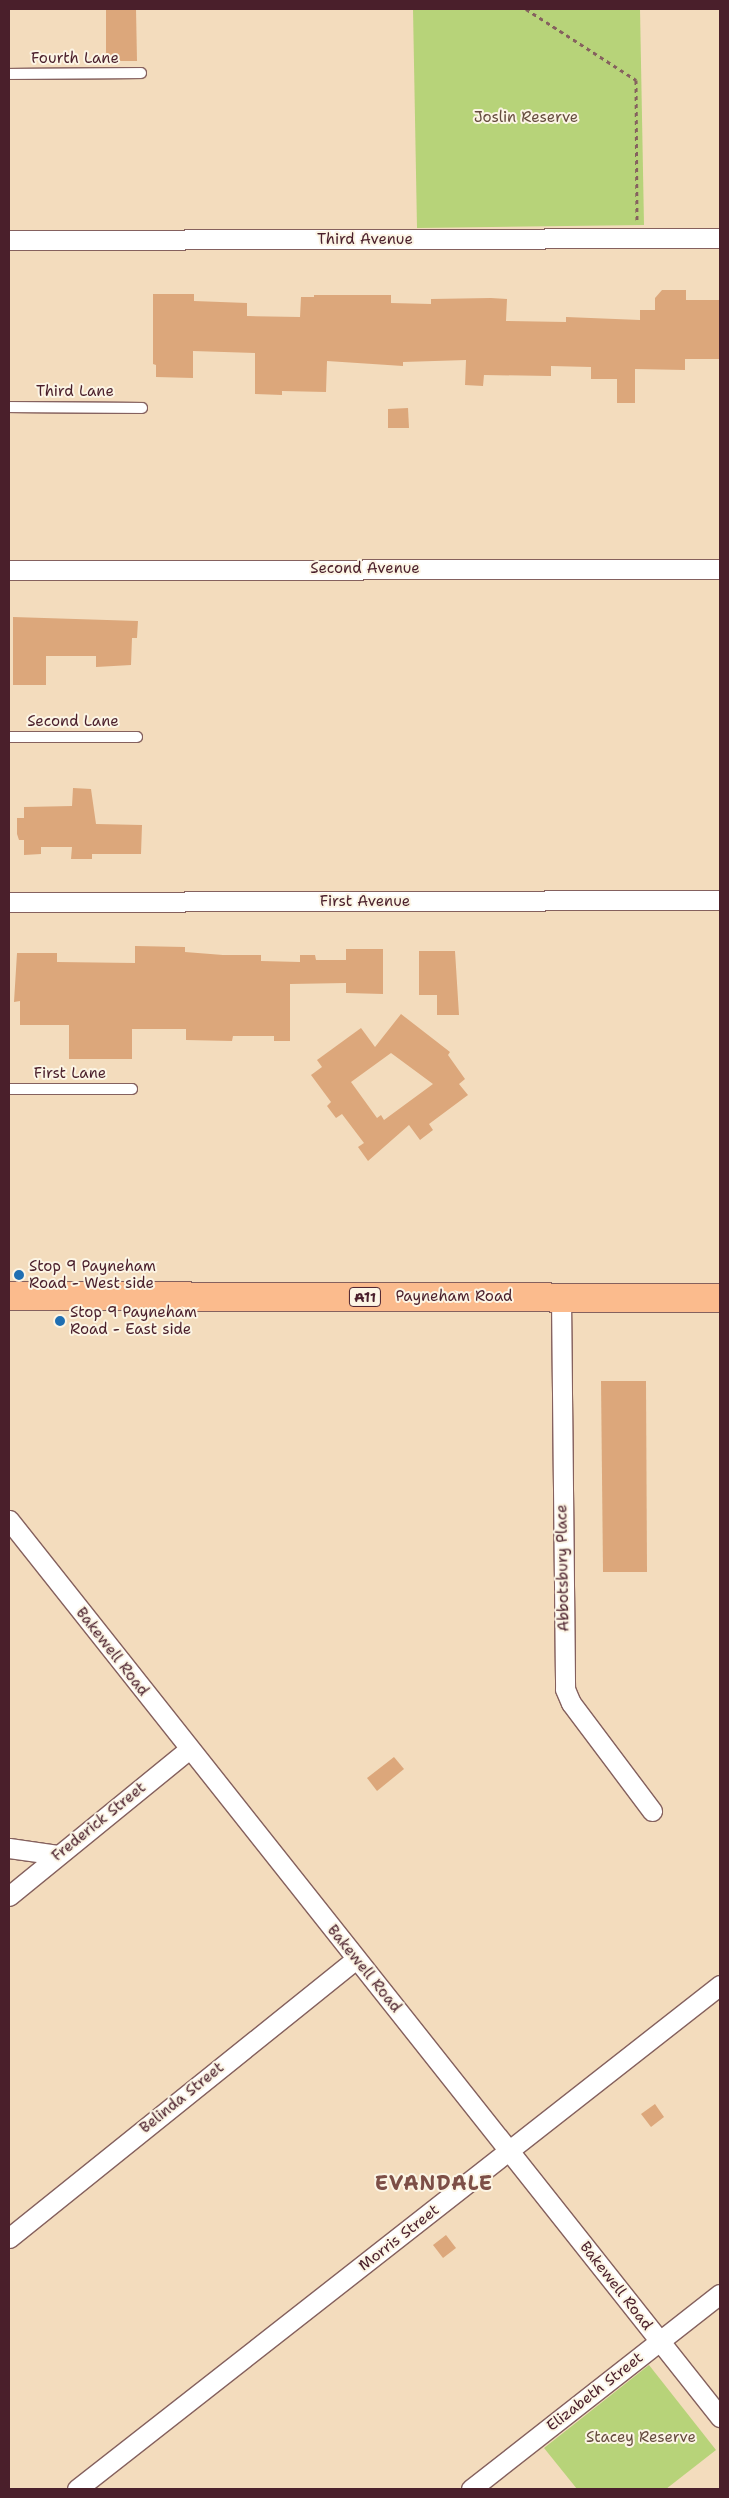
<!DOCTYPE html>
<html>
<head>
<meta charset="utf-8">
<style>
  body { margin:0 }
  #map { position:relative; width:729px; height:2498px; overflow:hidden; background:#f3dcbd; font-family:"Shantell Sans",sans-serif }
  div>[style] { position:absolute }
  .green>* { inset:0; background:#b7d379 }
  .building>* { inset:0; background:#dca77b }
  .path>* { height:3px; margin-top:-1.5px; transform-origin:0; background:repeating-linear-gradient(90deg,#85615e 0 4px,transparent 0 8px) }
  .roads { filter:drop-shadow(1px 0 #85615e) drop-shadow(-1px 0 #85615e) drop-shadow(0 1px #85615e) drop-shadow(0 -1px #85615e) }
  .lane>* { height:10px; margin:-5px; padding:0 5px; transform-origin:5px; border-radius:5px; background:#fff }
  .street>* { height:19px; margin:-9.5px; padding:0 9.5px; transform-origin:9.5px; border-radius:9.5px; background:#fff }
  .primary>* { height:28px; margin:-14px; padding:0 14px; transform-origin:14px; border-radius:14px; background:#fbbb8d }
  .dots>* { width:14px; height:14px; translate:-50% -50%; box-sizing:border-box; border:2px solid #fcf5e5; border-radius:50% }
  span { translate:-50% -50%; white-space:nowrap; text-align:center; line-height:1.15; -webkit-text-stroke:4px #fcf5e5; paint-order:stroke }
  .shield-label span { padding:1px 4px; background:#fcf5e5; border:1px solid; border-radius:4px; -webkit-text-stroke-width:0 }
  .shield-label { font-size:14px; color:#4a1f2b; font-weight:700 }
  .street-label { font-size:15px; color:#4a1f2b }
  .park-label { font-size:15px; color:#654c3e }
  .poi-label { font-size:15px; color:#4a1f2b }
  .left { translate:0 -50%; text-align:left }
  .district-label { font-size:20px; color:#7d4f47; font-weight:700; letter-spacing:1px }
  .frame { position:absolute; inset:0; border:10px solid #4a1f2b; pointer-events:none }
</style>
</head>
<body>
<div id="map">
  <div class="green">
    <div style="clip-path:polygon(413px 9px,640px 9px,644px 225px,417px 228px)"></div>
    <div style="clip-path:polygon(649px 2365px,716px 2450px,666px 2489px,577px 2489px,544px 2448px)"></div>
  </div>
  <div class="building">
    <div style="clip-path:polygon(106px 9px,136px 9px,137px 61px,106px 61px)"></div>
    <div style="clip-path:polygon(662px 290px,686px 290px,686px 300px,720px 300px,720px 359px,685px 359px,685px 370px,635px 369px,635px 403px,617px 403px,617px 379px,591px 379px,591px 367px,551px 366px,551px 376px,484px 375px,483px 386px,465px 385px,466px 360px,403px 362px,403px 366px,327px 361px,326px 392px,282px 391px,282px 395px,255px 394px,255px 353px,193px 351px,193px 378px,156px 377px,156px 365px,153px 364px,153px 294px,194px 294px,194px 301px,247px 303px,247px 316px,300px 317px,301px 297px,314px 297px,314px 295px,391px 295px,391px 303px,431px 304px,431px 299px,491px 298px,507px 299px,506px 321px,566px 322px,566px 317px,640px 320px,640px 310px,655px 310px,655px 298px)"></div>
    <div style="clip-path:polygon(408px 408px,409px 428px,388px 428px,388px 409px)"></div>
    <div style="clip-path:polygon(13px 617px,138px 621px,137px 638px,132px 638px,131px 665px,96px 667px,96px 656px,46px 656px,46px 685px,13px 685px)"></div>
    <div style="clip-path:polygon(73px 788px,91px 789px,96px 824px,142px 825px,141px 854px,92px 854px,92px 859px,71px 859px,72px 847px,41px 847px,41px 854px,24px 855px,24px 840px,19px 840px,17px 834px,17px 818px,24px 818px,24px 807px,72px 806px)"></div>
    <div style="clip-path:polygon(135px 946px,185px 947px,185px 952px,223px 955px,261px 955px,261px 961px,300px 962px,300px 955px,315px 955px,316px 960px,346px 960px,346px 949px,383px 949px,383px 994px,346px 993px,346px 983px,290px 984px,290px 1041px,274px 1041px,274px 1036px,233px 1036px,232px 1041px,186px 1040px,186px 1029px,132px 1029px,132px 1059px,69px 1059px,69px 1025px,20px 1025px,20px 1001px,14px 1002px,17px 953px,57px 953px,57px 962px,135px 963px)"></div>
    <div style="clip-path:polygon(419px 951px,455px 951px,459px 1015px,437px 1015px,437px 995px,419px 995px)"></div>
    <div style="clip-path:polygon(evenodd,401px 1014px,450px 1052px,448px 1055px,465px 1079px,459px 1084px,468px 1095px,429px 1124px,433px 1130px,420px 1140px,409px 1125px,368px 1161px,358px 1147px,364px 1143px,342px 1114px,336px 1118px,327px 1106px,331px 1102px,311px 1075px,322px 1067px,317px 1060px,361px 1028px,375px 1047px,401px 1014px,391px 1053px,433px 1084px,384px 1120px,381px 1115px,377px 1118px,351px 1082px,391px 1053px)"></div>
    <div style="clip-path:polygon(601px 1381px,646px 1381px,647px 1572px,603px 1572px)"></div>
    <div style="clip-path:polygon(394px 1757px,404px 1769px,377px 1791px,367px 1778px)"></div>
    <div style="clip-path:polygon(655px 2104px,664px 2117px,651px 2127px,641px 2114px)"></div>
    <div style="clip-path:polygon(446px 2235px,456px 2248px,443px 2258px,433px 2245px)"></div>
  </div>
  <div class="path">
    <div style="left:526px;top:9px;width:131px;rotate:32.8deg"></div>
    <div style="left:636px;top:80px;width:140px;rotate:89.6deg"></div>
  </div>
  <div class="roads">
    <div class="lane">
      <div style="left:9px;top:74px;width:132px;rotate:-0.4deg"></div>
      <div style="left:9px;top:407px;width:133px;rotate:0.4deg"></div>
      <div style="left:9px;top:737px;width:128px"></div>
      <div style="left:9px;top:1089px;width:123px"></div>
    </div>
    <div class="street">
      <div style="left:9px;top:240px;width:711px;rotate:-0.16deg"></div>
      <div style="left:9px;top:570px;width:711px;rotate:-0.08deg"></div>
      <div style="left:9px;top:902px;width:711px;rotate:-0.16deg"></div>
      <div style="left:561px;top:1297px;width:392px;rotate:89.4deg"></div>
      <div style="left:565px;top:1689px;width:15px;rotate:67deg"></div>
      <div style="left:571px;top:1703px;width:135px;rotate:53.1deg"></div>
      <div style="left:9px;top:1520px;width:1145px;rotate:51.6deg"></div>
      <div style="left:9px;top:1848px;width:49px;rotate:8.1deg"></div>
      <div style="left:9px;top:1896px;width:232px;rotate:-39.2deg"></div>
      <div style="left:9px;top:2238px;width:445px;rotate:-38.8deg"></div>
      <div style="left:77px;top:2489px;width:817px;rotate:-38.09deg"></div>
      <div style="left:471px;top:2489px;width:316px;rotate:-38.1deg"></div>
    </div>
    <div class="primary">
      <div style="left:9px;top:1296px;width:711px;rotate:0.16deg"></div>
    </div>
  </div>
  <div class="dots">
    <div style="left:19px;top:1275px;background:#1f6fb2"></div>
    <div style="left:60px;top:1321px;background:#1f6fb2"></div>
  </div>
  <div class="shield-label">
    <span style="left:365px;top:1297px">A11</span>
  </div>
  <div class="street-label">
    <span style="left:75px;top:59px">Fourth Lane</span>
    <span style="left:365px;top:240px">Third Avenue</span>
    <span style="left:75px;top:392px">Third Lane</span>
    <span style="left:365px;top:569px">Second Avenue</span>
    <span style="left:73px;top:722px">Second Lane</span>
    <span style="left:365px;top:902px">First Avenue</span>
    <span style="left:70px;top:1074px">First Lane</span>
    <span style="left:454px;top:1297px">Payneham Road</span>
    <span style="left:563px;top:1568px;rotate:-91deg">Abbotsbury Place</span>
    <span style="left:112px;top:1652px;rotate:52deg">Bakewell Road</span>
    <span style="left:99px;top:1822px;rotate:-39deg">Frederick Street</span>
    <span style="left:364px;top:1969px;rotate:51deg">Bakewell Road</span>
    <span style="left:182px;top:2098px;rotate:-39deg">Belinda Street</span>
    <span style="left:399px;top:2238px;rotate:-38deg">Morris Street</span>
    <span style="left:616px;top:2286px;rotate:52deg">Bakewell Road</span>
    <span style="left:595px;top:2392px;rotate:-38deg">Elizabeth Street</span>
  </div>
  <div class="park-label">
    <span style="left:526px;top:118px">Joslin Reserve</span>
    <span style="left:641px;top:2438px">Stacey Reserve</span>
  </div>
  <div class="poi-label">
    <span class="left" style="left:29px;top:1275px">Stop 9 Payneham<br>Road - West side</span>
    <span class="left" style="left:70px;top:1321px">Stop 9 Payneham<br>Road - East side</span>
  </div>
  <div class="district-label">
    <span style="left:434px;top:2183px">EVANDALE</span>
  </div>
  <div class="frame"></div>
</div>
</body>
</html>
